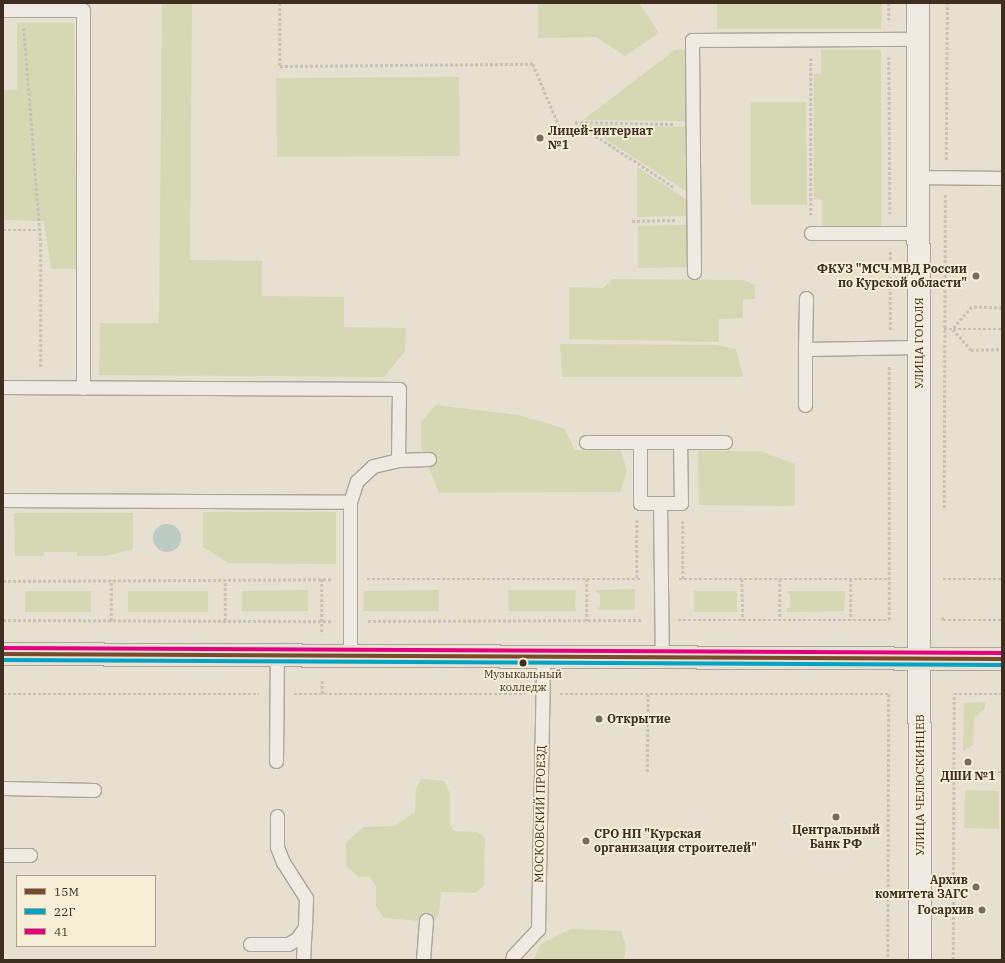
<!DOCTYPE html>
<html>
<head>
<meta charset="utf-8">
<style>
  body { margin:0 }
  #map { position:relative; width:1005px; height:963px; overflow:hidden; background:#e7e0d1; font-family:"IBM Plex Serif",serif }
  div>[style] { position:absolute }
  .green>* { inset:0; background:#d6d7b3 }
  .water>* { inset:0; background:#bcccc2 }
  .round { border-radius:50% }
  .path>* { height:2.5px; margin-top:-1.25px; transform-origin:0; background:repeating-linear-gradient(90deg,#c8c2b9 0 3px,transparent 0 5px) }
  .roads { filter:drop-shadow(1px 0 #ada599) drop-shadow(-1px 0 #ada599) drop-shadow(0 1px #ada599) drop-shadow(0 -1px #ada599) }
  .service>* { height:13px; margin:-6.5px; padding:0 6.5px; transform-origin:6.5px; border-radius:6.5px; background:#efebe3 }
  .tertiary>* { height:22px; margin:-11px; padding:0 11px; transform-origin:11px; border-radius:11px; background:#efebe3 }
  .primary>* { height:22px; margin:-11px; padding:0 11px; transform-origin:11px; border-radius:11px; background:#e6e1d4 }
  .bus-1>* { height:4px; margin:-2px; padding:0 2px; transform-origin:2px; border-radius:2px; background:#7a4b2a }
  .bus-2>* { height:4px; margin:-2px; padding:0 2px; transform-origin:2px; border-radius:2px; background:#03a3c5 }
  .bus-3>* { height:4px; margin:-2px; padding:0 2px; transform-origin:2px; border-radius:2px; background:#e5007d }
  .dots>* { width:11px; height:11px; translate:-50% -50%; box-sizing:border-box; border:2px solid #f7eed8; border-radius:50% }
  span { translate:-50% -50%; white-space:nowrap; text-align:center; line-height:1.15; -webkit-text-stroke:3.5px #f7eed8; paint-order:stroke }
  .bus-label { font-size:11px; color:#3d2e20 }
  .poi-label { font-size:12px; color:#3d2e20; font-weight:700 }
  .left { translate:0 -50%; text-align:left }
  .right { translate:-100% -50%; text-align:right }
  .street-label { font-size:12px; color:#3d2e20 }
  .frame { position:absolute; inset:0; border:4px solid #3d2e20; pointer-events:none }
  .legend { position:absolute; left:16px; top:875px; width:140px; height:72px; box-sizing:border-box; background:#f7eed8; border:1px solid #ada18e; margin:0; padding:5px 7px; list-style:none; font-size:12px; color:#3d2e20 }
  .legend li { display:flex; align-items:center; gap:8px; height:20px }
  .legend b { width:20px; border:1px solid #ada18e }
</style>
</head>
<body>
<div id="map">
  <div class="green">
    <div style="clip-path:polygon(162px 3px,255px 3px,192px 3px,190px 260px,262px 261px,262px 296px,344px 297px,344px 327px,406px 328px,405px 351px,384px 377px,99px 375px,100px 323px,159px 323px)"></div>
    <div style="clip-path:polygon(538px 3px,639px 3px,659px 33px,625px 56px,596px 37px,538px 38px)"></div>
    <div style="clip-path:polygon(717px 3px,882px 3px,881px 29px,717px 29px)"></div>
    <div style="clip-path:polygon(17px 23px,74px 23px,77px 269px,51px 269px,44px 221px,3px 220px,3px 90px,17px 90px)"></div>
    <div style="clip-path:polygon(675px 50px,685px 50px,686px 121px,583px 120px)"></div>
    <div style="clip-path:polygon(821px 50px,881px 50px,881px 226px,822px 226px,822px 200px,814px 199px,814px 74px,821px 74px)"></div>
    <div style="clip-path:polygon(459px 77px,460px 156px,277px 157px,276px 78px)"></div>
    <div style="clip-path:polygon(751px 102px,806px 102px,807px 205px,751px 205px)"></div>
    <div style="clip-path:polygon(584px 125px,687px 127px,687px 192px)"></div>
    <div style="clip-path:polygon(637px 167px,687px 200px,688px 216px,637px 217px)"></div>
    <div style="clip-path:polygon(688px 225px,688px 267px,638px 268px,638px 226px)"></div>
    <div style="clip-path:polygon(613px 279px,744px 280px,755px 285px,755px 299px,743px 299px,743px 318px,719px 319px,719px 342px,569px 339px,569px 287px,603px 288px)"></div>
    <div style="clip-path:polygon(560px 344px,716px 345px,736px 349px,743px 377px,562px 377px)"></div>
    <div style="clip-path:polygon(436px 405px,518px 415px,564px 428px,575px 450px,621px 451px,627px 471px,620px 492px,439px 493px,421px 447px,421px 422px)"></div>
    <div style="clip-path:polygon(698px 451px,760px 451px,795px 464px,795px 506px,699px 505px)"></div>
    <div style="clip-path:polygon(203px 512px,336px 512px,336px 564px,229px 563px,203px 547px)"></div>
    <div style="clip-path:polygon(14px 513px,133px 513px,133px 549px,107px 556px,77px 556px,77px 552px,44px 552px,44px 556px,15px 556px)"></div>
    <div style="clip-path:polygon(635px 589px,635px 610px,597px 610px,597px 608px,600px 607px,600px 594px,597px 594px,596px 590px)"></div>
    <div style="clip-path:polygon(308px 590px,308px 611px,242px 611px,242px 591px)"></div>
    <div style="clip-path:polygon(439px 590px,439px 611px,363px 611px,364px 591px)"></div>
    <div style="clip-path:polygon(508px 590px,576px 590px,575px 607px,577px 611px,509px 611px)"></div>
    <div style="clip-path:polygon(25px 591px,91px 591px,91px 612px,25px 612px)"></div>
    <div style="clip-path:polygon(128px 591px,208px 591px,208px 612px,128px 612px)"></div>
    <div style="clip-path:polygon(694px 591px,737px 591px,737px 612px,694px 612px)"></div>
    <div style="clip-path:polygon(787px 591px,845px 591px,844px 611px,787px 612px,787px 608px,790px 608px,790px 594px,787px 594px)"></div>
    <div style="clip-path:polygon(985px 702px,985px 709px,974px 717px,973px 745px,963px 751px,964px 703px)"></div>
    <div style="clip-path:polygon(421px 779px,444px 781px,450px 794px,450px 824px,454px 831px,477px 832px,485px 838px,484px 886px,475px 893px,441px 892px,439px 914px,434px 922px,384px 918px,376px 906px,376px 886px,370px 877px,359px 877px,346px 866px,346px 842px,364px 827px,395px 826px,415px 812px,416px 789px)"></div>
    <div style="clip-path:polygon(965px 790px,999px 791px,999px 829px,964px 828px)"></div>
    <div style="clip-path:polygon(571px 929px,621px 931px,626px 946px,624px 960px,533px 960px,541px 944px)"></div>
  </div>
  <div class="water">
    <div class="round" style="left:153px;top:524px;width:28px;height:28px"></div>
  </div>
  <div class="path">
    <div style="left:280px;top:3px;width:63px;rotate:90deg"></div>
    <div style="left:280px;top:66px;width:253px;rotate:-0.5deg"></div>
    <div style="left:533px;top:64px;width:75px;rotate:67.2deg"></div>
    <div style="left:889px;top:3px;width:17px;rotate:90deg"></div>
    <div style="left:24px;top:28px;width:217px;rotate:85.5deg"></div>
    <div style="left:41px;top:244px;width:124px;rotate:90deg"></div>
    <div style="left:889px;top:57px;width:157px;rotate:89.6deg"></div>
    <div style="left:811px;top:58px;width:157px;rotate:90deg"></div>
    <div style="left:575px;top:122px;width:118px;rotate:33.3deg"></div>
    <div style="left:575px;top:122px;width:99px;rotate:1.2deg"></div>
    <div style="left:946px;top:160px;width:157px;rotate:-89.6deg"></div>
    <div style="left:632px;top:221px;width:43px;rotate:-1.3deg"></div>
    <div style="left:3px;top:230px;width:37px"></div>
    <div style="left:1002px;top:308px;width:30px;rotate:-178deg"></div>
    <div style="left:972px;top:307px;width:29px;rotate:131deg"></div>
    <div style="left:953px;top:329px;width:49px"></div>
    <div style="left:944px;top:329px;width:9px"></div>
    <div style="left:953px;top:329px;width:28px;rotate:49deg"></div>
    <div style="left:971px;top:350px;width:31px;rotate:-2deg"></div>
    <div style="left:890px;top:330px;width:79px;rotate:-90deg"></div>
    <div style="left:944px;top:508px;width:313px;rotate:-89.8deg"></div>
    <div style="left:637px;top:520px;width:59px;rotate:90deg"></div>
    <div style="left:683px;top:521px;width:58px;rotate:90deg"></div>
    <div style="left:322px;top:579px;width:55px;rotate:90deg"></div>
    <div style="left:367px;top:579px;width:275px"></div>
    <div style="left:587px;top:579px;width:42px;rotate:90deg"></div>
    <div style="left:679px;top:579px;width:210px"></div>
    <div style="left:742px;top:579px;width:41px;rotate:88.6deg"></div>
    <div style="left:780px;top:579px;width:41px;rotate:90deg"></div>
    <div style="left:851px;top:579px;width:41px;rotate:90deg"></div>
    <div style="left:943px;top:579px;width:59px"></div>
    <div style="left:3px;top:581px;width:329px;rotate:-0.3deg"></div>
    <div style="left:943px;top:617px;width:3px;rotate:90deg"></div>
    <div style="left:943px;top:620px;width:59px"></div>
    <div style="left:3px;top:620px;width:328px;rotate:0.2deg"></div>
    <div style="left:678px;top:620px;width:211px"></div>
    <div style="left:889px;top:620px;width:255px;rotate:-90deg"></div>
    <div style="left:111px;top:621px;width:41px;rotate:-90deg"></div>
    <div style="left:225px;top:621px;width:41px;rotate:-90deg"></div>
    <div style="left:368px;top:621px;width:275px;rotate:-0.2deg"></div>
    <div style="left:3px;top:694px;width:256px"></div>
    <div style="left:294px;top:694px;width:231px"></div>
    <div style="left:322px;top:694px;width:15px;rotate:-90deg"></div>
    <div style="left:560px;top:694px;width:329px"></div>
    <div style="left:889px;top:694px;width:266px;rotate:90.2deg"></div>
    <div style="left:647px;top:772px;width:78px;rotate:-89.3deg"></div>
    <div style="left:953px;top:772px;width:49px"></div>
    <div style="left:953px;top:960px;width:266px;rotate:-89.8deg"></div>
    <div style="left:954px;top:694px;width:48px"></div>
  </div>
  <div class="roads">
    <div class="service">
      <div style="left:3px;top:10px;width:80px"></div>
      <div style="left:83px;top:10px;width:378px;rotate:90deg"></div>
      <div style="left:918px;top:177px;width:84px;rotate:0.7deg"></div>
      <div style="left:811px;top:233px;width:107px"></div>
      <div style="left:694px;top:272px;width:232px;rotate:-90.5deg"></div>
      <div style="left:692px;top:40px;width:226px;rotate:-0.3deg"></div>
      <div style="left:806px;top:298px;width:51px;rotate:91.1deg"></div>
      <div style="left:805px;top:349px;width:114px;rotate:-1deg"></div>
      <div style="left:805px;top:349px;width:56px;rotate:90deg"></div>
      <div style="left:3px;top:387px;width:396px;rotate:0.3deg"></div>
      <div style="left:399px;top:389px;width:71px;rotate:90.8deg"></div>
      <div style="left:586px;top:442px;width:139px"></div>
      <div style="left:640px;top:442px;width:61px;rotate:90deg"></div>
      <div style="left:640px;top:503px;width:41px"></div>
      <div style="left:681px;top:503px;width:61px;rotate:-90.9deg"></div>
      <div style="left:3px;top:500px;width:347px;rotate:0.3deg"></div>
      <div style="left:660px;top:503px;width:155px;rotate:89.3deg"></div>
      <div style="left:350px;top:656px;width:154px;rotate:-90deg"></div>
      <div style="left:350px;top:502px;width:22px;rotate:-72deg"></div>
      <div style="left:357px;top:481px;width:22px;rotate:-43deg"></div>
      <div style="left:373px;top:466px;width:26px;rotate:-13deg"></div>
      <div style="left:398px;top:460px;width:31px;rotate:-2deg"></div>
      <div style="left:276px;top:761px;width:105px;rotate:-89.5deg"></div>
      <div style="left:3px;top:788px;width:91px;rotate:1.3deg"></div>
      <div style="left:3px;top:855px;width:27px"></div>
      <div style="left:250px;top:944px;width:38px"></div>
      <div style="left:288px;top:944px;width:10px;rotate:-29deg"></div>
      <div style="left:297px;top:939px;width:14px;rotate:-56deg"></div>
      <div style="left:305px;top:927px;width:29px;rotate:-88deg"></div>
      <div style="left:306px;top:898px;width:43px;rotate:-122.6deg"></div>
      <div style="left:283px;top:862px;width:16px;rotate:-112deg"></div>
      <div style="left:277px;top:847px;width:31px;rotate:-90deg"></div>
      <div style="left:303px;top:960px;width:33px;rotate:-87deg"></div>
      <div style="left:423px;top:960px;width:40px;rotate:-85.7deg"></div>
      <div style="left:512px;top:960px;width:4px;rotate:-76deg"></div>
      <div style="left:513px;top:956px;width:37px;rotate:-47deg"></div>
      <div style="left:538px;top:929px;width:271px;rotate:-88.9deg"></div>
    </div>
    <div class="tertiary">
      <div style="left:918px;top:3px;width:957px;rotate:89.88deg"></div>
    </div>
    <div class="primary">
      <div style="left:3px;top:654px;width:999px;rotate:0.29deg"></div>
    </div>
  </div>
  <div class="bus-1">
    <div style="left:3px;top:654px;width:999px;rotate:0.29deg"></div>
  </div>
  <div class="bus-2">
    <div style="left:3px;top:660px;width:999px;rotate:0.29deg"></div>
  </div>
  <div class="bus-3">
    <div style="left:3px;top:648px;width:999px;rotate:0.29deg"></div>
  </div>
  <div class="dots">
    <div style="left:540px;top:138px;background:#786c5e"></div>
    <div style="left:976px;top:276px;background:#786c5e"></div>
    <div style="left:523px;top:663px;background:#3d2e20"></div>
    <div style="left:599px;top:719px;background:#786c5e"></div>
    <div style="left:968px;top:762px;background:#786c5e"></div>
    <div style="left:836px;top:817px;background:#786c5e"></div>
    <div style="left:586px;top:841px;background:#786c5e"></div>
    <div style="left:976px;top:887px;background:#786c5e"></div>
    <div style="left:982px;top:910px;background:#786c5e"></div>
  </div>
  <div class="bus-label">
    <span style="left:523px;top:681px">Музыкальный<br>колледж</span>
  </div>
  <div class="poi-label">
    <span class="left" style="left:548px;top:138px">Лицей-интернат<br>№1</span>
    <span class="right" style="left:967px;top:276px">ФКУЗ "МСЧ МВД России<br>по Курской области"</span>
    <span class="left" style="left:607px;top:719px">Открытие</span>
    <span style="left:968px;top:776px">ДШИ №1</span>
    <span style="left:836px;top:837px">Центральный<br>Банк РФ</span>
    <span class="left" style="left:594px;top:841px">СРО НП "Курская<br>организация строителей"</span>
    <span class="right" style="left:968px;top:887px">Архив<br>комитета ЗАГС</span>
    <span class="right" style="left:974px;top:910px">Госархив</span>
  </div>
  <div class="street-label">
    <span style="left:919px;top:343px;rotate:-90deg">УЛИЦА ГОГОЛЯ</span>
    <span style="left:920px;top:785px;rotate:-90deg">УЛИЦА ЧЕЛЮСКИНЦЕВ</span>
    <span style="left:540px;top:814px;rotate:-89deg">МОСКОВСКИЙ ПРОЕЗД</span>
  </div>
  <div class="frame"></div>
  <ul class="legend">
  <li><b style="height:5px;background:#7a4b2a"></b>15М</li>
  <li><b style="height:5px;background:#03a3c5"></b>22Г</li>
  <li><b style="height:5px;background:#e5007d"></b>41</li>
  </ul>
</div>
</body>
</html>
